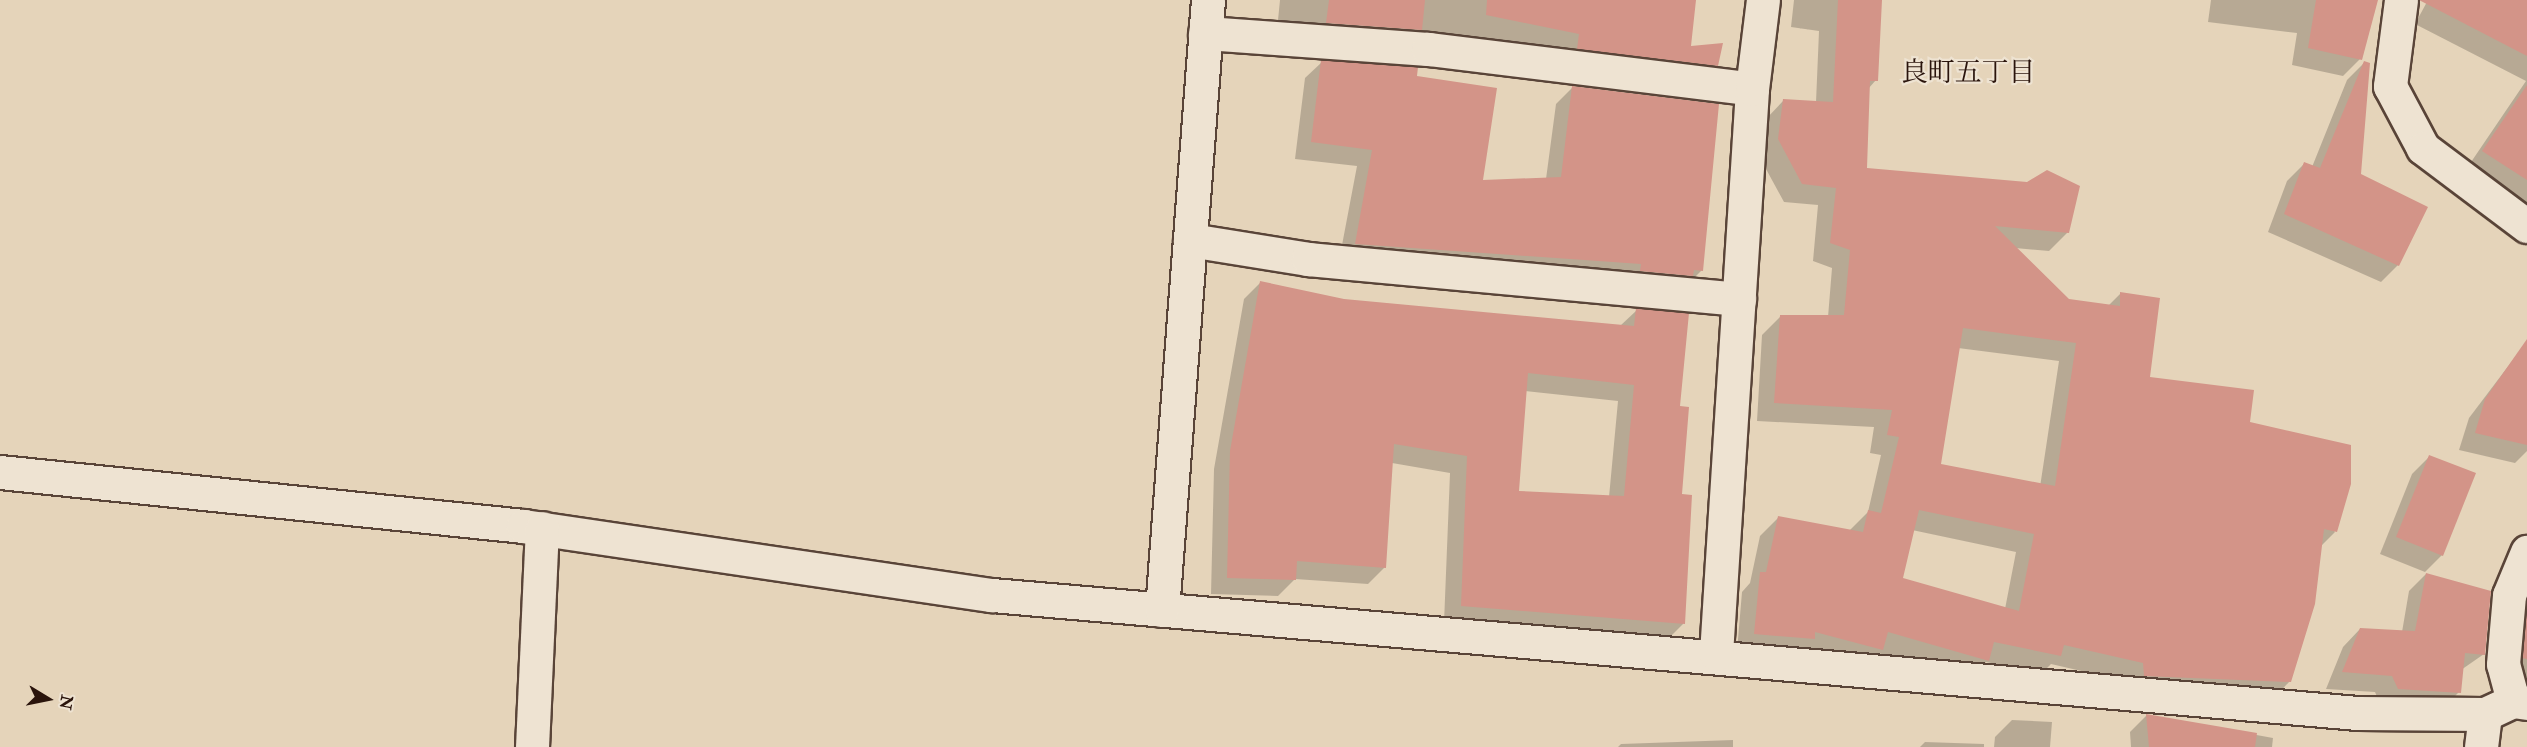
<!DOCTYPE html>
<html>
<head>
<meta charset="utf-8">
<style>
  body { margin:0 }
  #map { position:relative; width:2527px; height:747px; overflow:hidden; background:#e5d4ba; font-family:"IM FELL Double Pica","Noto Serif JP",serif }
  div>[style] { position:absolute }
  .shadow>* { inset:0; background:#0003 }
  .building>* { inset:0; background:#d39488 }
  .roads { filter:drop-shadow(2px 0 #594438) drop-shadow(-2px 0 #594438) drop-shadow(0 2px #594438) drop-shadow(0 -2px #594438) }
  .minor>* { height:33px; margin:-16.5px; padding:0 16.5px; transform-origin:16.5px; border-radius:16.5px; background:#eee3d2 }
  span { translate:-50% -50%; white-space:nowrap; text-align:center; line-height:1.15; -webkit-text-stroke:4.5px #eee3d2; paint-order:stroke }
  .neighbourhood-label { font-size:27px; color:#2a140c }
  .north { position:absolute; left:18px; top:669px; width:60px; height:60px; -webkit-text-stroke:4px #eee3d2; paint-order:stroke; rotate:100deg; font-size:16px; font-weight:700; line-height:24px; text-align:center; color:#2a140c }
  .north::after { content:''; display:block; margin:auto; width:21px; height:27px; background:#2a140c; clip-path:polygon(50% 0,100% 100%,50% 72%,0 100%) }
</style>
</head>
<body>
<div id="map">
  <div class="shadow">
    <div style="clip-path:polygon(1280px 0,1694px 0,1690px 48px,1716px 65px,1697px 84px,1503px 41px,1417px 33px,1277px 30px)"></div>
    <div style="clip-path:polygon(evenodd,1794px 0,1881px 0,1876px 80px,1868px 89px,1865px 170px,2068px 232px,2049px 251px,2015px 248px,2068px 300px,2108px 306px,2121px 293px,2148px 379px,2249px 423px,2335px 532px,2320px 547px,2290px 681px,2272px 700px,2125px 681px,2051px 664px,2042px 673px,1986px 662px,1969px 679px,1878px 653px,1864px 667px,1737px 651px,1742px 592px,1750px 583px,1760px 536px,1779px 517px,1849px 531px,1868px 512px,1881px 455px,1870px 453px,1874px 427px,1757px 421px,1762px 335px,1780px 317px,1828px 317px,1832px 268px,1813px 261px,1818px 205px,1784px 202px,1760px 158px,1766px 119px,1784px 100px,1816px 102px,1819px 31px,1791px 27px,1794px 0,1958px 348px,2059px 361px,2040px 487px,1939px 465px,1958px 348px,1794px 0,1912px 530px,2016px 552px,2005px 609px,1901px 579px,1912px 530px)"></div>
    <div style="clip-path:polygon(2211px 0,2373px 0,2360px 59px,2343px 76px,2292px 65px,2297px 33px,2208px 22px)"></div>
    <div style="clip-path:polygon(2428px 0,2527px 0,2527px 203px,2467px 168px,2526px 81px,2415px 24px)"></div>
    <div style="clip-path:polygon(1322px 62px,1415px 77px,1482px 181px,1546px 179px,1556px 104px,1573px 87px,1702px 270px,1685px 287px,1339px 261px,1357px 166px,1295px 159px,1305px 78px)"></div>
    <div style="clip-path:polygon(2364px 63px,2360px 175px,2398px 265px,2381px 282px,2268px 232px,2287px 181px,2304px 164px,2312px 167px,2347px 80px)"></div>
    <div style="clip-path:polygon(evenodd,1261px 282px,1344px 300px,1620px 326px,1637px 310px,1678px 407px,1683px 624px,1666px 641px,1444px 623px,1450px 473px,1392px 463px,1385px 567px,1368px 584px,1295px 579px,1278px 596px,1211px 594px,1214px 469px,1244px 299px,1261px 282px,1525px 391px,1618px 401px,1609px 497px,1517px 492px,1525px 391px)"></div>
    <div style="clip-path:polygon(2522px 348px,2527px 350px,2527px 451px,2515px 463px,2459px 450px,2469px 418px)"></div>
    <div style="clip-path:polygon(2429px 457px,2442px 555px,2425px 572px,2380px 554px,2412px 474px)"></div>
    <div style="clip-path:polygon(2426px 574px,2484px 654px,2461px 670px,2459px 692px,2442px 709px,2381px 706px,2375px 692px,2326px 689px,2343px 647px,2360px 629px,2402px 632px,2409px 591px)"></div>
    <div style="clip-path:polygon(2527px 613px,2527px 677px,2506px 675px,2510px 630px)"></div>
    <div style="clip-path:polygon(2147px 715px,2273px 738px,2272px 747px,2131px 747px,2130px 732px)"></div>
    <div style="clip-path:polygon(2012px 720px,2052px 722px,2050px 747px,1994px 747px,1995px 737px)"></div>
    <div style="clip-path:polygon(1733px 740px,1733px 747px,1618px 747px,1621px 744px)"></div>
    <div style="clip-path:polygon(1925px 742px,1984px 744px,1984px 747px,1920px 747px)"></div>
  </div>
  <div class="building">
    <div style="clip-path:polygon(1329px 0,1425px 0,1422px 30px,1326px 23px)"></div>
    <div style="clip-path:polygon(1487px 0,1696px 0,1691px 46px,1723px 43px,1718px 66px,1577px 49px,1579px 34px,1486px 15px)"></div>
    <div style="clip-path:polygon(evenodd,1838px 0,1882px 0,1878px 81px,1870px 81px,1867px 168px,2027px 182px,2047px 170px,2080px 186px,2069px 233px,1995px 226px,2069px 299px,2120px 306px,2120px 292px,2160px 298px,2150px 377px,2254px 390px,2250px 422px,2351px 445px,2351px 484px,2337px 532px,2324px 529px,2315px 604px,2291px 682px,2144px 676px,2143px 663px,2064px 645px,2061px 656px,1994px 642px,1989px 661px,1888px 632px,1883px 650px,1815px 632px,1815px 639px,1754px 634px,1760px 572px,1766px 572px,1778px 516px,1863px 532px,1868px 510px,1881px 513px,1899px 437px,1887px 435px,1892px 410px,1774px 403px,1780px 315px,1844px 315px,1850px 250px,1830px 243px,1836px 188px,1802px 184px,1778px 139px,1783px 99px,1833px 102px,1838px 0,1963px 328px,2076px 343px,2055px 486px,1941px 464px,1963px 328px,1838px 0,1919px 510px,2034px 534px,2019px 611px,1903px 578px,1919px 510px)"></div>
    <div style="clip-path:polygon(2316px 0,2378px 0,2362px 60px,2308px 48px)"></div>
    <div style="clip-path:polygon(2419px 0,2527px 0,2527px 56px)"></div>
    <div style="clip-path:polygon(1321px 60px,1418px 67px,1417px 76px,1497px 88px,1483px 180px,1561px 177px,1572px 86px,1719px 104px,1703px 271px,1694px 270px,1693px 276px,1640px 271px,1641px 264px,1355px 244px,1372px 150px,1311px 142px)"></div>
    <div style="clip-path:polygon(2364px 61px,2370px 63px,2361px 174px,2428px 207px,2399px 266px,2284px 214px,2304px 162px,2320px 168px)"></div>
    <div style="clip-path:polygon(2527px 85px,2527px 180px,2482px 151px)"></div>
    <div style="clip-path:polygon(evenodd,1260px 281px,1344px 299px,1634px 326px,1636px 308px,1689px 313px,1680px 406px,1689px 407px,1682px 494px,1692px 495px,1685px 624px,1461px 606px,1467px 456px,1394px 444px,1386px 568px,1297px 561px,1296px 580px,1227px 578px,1230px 451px,1260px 281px,1528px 373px,1634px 385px,1624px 496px,1519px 491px,1528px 373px)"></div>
    <div style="clip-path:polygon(2527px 339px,2527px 445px,2475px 433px,2485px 399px)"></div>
    <div style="clip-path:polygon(2429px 455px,2476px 473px,2443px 556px,2396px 537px)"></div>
    <div style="clip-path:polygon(2426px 573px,2491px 591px,2485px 655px,2465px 653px,2461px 693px,2398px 689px,2392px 676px,2342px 672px,2360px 628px,2415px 631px)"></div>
    <div style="clip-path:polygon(2527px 604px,2527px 659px,2522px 658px)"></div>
    <div style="clip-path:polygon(2146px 714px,2257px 733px,2255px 747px,2149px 747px)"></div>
  </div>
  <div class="roads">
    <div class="minor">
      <div style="left:2401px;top:0;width:87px;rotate:97.3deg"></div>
      <div style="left:2390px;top:86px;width:70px;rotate:62deg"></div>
      <div style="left:2423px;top:148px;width:130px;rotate:36.9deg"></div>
      <div style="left:1205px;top:33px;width:224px;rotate:4.1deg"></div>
      <div style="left:1428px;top:49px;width:326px;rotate:7deg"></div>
      <div style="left:1190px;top:240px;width:120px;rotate:9.1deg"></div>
      <div style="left:1308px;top:259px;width:433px;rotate:5.3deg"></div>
      <div style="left:0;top:472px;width:526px;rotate:5.89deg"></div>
      <div style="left:523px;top:526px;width:474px;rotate:8.4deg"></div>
      <div style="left:992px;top:595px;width:1371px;rotate:4.94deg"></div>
      <div style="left:2358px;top:713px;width:127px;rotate:0.5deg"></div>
      <div style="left:2485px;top:714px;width:31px;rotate:-25deg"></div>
      <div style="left:2513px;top:701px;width:14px;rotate:8deg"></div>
      <div style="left:1162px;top:610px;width:612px;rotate:-85.69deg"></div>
      <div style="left:1716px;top:654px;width:566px;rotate:-86.35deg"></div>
      <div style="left:1752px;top:89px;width:90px;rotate:-83deg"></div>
      <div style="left:2513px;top:701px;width:38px;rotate:-105deg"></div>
      <div style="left:2503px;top:664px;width:69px;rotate:-85deg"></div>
      <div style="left:2509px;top:595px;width:47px;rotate:-67.3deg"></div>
      <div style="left:532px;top:747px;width:219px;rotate:-87.4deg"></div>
      <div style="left:2481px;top:747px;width:33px;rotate:-83deg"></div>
    </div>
  </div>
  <div class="neighbourhood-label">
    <span style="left:1968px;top:73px">良町五丁目</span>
  </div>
  <div class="north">N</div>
</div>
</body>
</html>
